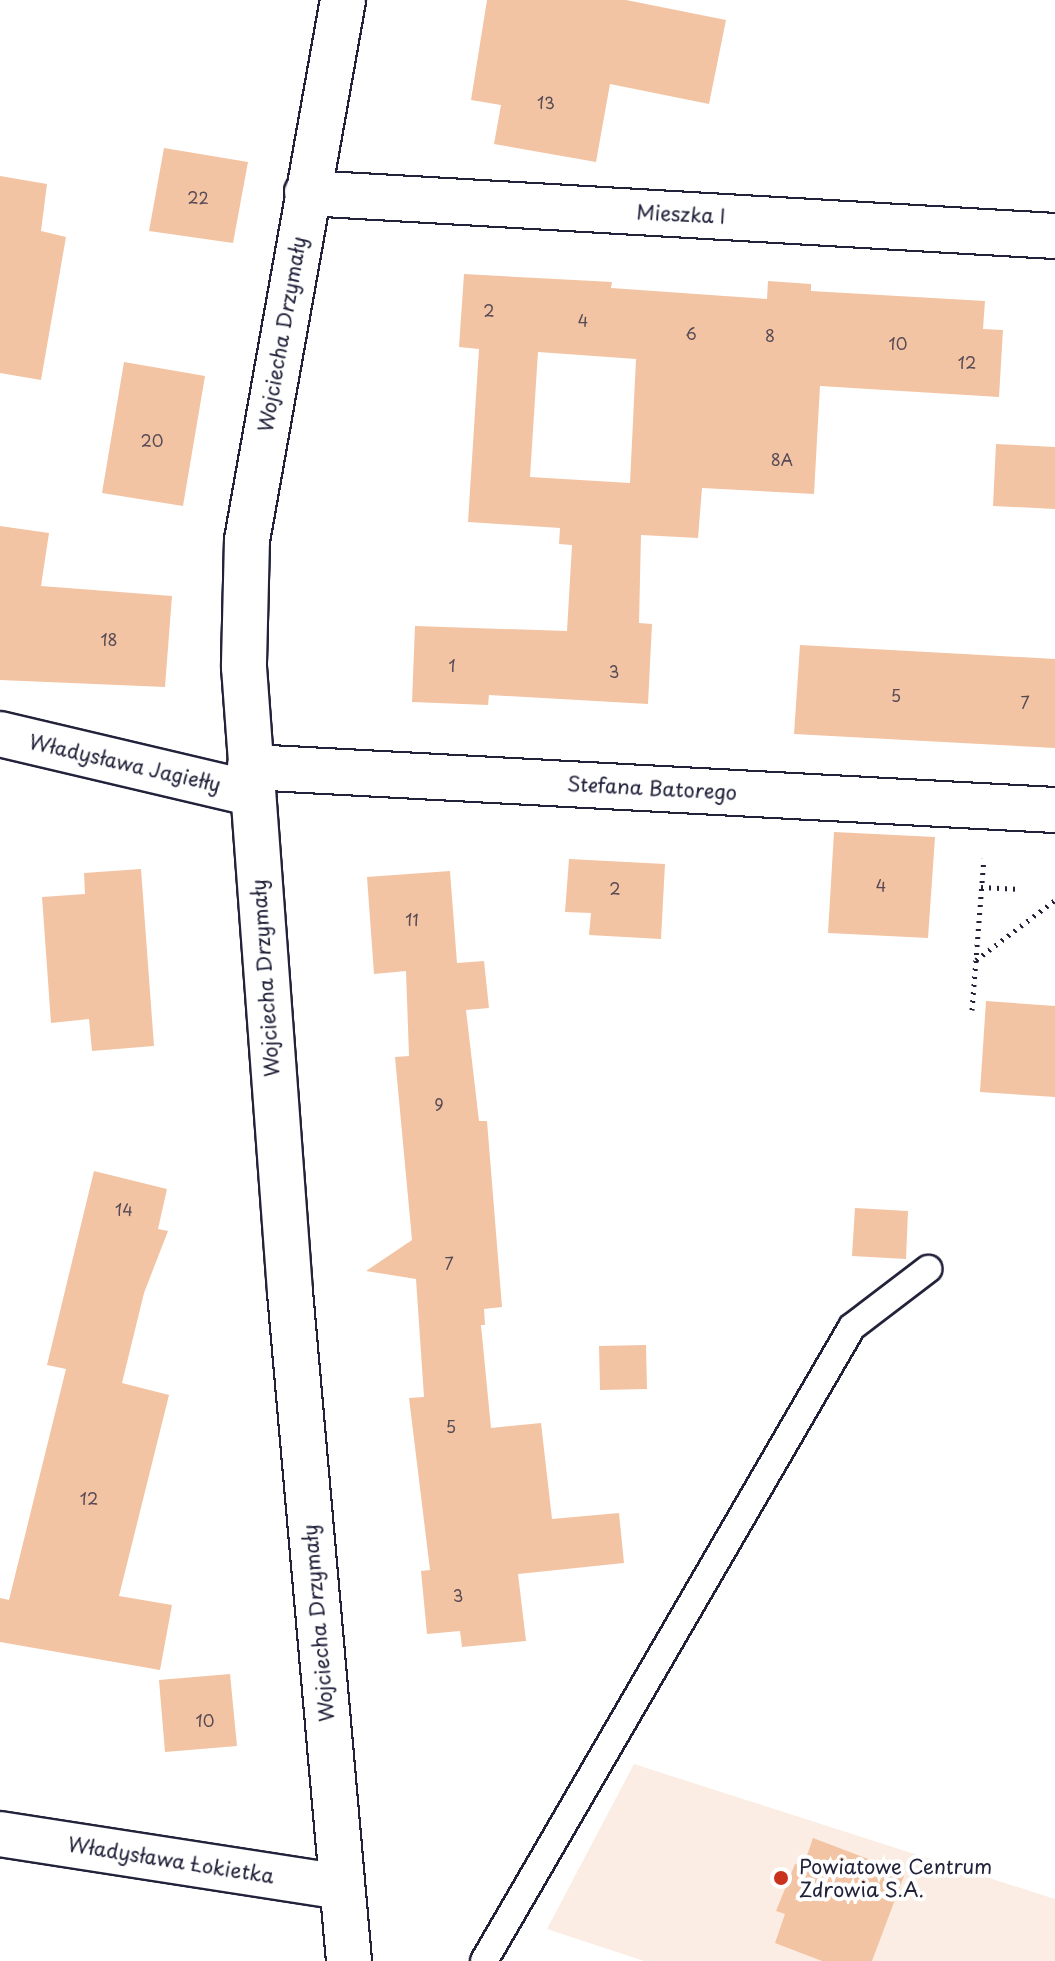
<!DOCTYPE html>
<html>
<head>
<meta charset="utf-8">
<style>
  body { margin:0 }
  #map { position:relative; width:1055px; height:1961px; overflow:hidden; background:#fff; font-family:"Playpen Sans",sans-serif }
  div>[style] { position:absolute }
  .built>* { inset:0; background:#fbede3 }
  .building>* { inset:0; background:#f3c4a3 }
  .path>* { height:5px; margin-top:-2.5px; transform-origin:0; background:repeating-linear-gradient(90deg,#22223b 0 2px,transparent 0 8px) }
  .roads { filter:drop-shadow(2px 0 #22223b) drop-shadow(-2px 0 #22223b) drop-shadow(0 2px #22223b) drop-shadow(0 -2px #22223b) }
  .service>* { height:26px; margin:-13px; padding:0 13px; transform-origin:13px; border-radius:13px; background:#fff }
  .minor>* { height:44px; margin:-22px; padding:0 22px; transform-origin:22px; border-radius:22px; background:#fff }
  .tertiary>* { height:44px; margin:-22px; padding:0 22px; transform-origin:22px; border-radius:22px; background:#fff }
  .dots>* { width:22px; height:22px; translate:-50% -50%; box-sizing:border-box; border:4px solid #fff; border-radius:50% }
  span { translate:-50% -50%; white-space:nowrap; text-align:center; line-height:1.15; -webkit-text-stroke:8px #fff; paint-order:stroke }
  .number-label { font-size:16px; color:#564a55 }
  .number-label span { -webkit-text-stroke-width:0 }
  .street-label { font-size:20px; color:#22223b }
  .poi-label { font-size:20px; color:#22223b }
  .left { translate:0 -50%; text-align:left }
</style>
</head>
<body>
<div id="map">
  <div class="built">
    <div style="clip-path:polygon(634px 1764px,1055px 1899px,1055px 1961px,644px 1961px,547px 1929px)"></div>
  </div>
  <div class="building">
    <div style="clip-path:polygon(487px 0,626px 0,726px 20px,709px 104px,610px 84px,596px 162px,494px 144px,501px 105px,471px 100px)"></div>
    <div style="clip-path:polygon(164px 148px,248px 162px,233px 243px,149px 231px)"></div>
    <div style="clip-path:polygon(0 176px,47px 184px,41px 231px,66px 237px,41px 380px,0 373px)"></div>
    <div style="clip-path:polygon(evenodd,464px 274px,612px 282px,611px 288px,767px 299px,768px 281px,811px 284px,811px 291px,985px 301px,983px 329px,1003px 330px,999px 397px,820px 386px,814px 494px,702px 488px,698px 538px,641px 535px,639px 623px,652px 624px,648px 704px,489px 695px,488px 705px,412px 702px,415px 626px,567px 631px,572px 545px,559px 544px,560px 528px,468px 522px,479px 349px,459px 347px,464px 274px,538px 352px,636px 359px,630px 483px,530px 477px,538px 352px)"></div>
    <div style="clip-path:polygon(124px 362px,205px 376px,183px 506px,102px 493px)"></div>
    <div style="clip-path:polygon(996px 444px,1055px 447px,1055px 509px,993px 506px)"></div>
    <div style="clip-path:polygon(0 526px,49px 533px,41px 586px,172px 596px,165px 687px,0 680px)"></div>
    <div style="clip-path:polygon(800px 645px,1055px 659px,1055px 748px,794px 734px)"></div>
    <div style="clip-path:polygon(834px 832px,935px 837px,928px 938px,828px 933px)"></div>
    <div style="clip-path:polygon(569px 859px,665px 864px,661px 939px,589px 935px,591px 913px,565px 912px)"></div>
    <div style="clip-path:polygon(141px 869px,154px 1046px,92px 1051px,89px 1019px,51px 1023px,42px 897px,85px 894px,84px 873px)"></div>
    <div style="clip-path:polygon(450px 871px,457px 963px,484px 961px,489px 1008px,466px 1010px,479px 1121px,487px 1121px,502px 1307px,484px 1309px,485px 1325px,481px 1325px,491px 1428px,541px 1423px,552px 1519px,619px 1513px,624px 1563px,518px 1574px,526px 1641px,462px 1647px,460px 1631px,427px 1634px,421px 1571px,430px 1570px,409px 1398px,424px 1397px,416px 1279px,366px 1271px,412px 1240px,395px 1057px,409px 1056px,406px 971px,374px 974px,367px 877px)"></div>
    <div style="clip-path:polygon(986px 1001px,1055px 1006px,1055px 1097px,980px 1092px)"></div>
    <div style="clip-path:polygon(94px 1171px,167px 1189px,158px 1229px,168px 1231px,144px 1293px,122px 1383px,169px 1395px,119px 1596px,172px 1605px,160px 1670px,0 1642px,0 1598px,9px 1600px,66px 1369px,47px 1365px)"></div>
    <div style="clip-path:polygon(855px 1208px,908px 1211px,906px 1259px,852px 1256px)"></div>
    <div style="clip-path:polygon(646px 1345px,647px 1389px,600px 1390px,599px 1346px)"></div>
    <div style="clip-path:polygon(230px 1674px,237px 1746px,165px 1752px,159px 1680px)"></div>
    <div style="clip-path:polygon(813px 1838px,905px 1873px,872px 1961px,822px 1961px,775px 1943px,785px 1914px,776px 1911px,795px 1864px,803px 1867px)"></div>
  </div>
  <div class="path">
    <div style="left:981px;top:887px;width:35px;rotate:3deg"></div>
    <div style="left:976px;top:960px;width:99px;rotate:-37.2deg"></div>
    <div style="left:972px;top:1010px;width:152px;rotate:-85.5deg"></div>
  </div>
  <div class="roads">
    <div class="service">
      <div style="left:484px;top:1961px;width:733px;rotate:-59.87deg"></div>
      <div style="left:852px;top:1327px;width:96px;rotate:-37.3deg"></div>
    </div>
    <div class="minor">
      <div style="left:307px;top:193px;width:749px;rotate:3.29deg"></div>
      <div style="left:0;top:734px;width:257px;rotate:13.3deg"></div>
      <div style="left:250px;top:767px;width:806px;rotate:3.06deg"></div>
      <div style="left:0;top:1834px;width:345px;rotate:8.8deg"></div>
    </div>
    <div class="tertiary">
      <div style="left:343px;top:0;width:548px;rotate:100.08deg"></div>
      <div style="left:247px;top:540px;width:127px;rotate:91.4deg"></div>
      <div style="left:244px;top:667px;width:627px;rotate:85.79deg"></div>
      <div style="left:290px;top:1292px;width:672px;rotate:84.96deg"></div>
    </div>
  </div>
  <div class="dots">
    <div style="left:781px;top:1878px;background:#c8321e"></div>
  </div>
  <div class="number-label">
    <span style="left:546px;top:102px">13</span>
    <span style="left:198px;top:197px">22</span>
    <span style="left:489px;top:310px">2</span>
    <span style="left:583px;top:320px">4</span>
    <span style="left:691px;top:333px">6</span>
    <span style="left:770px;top:335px">8</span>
    <span style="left:898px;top:343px">10</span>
    <span style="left:967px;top:362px">12</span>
    <span style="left:152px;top:440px">20</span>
    <span style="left:782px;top:459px">8A</span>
    <span style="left:109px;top:639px">18</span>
    <span style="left:452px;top:665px">1</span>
    <span style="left:614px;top:671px">3</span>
    <span style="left:896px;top:695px">5</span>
    <span style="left:1025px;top:702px">7</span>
    <span style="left:881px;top:885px">4</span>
    <span style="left:615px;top:888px">2</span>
    <span style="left:412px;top:919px">11</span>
    <span style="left:439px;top:1104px">9</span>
    <span style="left:124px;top:1209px">14</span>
    <span style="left:449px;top:1263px">7</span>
    <span style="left:451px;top:1426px">5</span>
    <span style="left:89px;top:1498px">12</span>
    <span style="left:458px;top:1595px">3</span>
    <span style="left:205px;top:1720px">10</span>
  </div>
  <div class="street-label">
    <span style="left:681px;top:214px;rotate:3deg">Mieszka I</span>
    <span style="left:282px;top:334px;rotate:-80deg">Wojciecha Drzymały</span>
    <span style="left:125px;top:763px;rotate:13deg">Władysława Jagiełły</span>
    <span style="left:652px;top:788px;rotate:3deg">Stefana Batorego</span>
    <span style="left:265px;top:978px;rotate:-94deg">Wojciecha Drzymały</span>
    <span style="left:318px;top:1623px;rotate:-95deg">Wojciecha Drzymały</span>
    <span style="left:171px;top:1860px;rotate:9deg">Władysława Łokietka</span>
  </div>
  <div class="poi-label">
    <span class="left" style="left:799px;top:1878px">Powiatowe Centrum<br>Zdrowia S.A.</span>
  </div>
</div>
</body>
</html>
